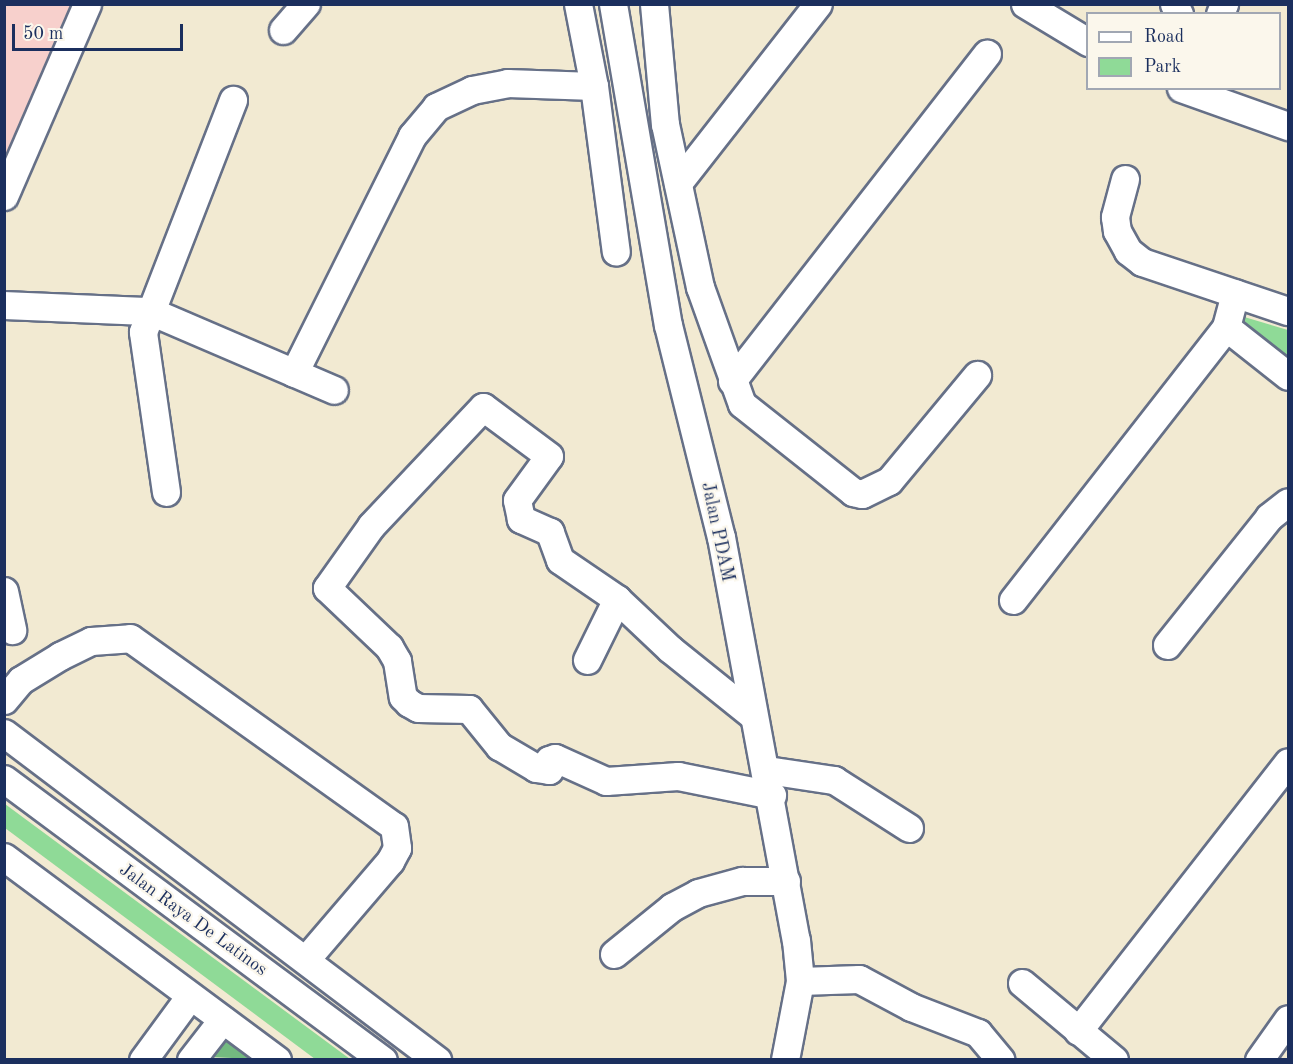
<!DOCTYPE html>
<html>
<head>
<meta charset="utf-8">
<style>
  body { margin:0 }
  #map { position:relative; width:1293px; height:1064px; overflow:hidden; background:#f2ead2; font-family:"Old Standard TT",serif }
  div>[style] { position:absolute }
  .built>* { inset:0; background:#f7d0cc }
  .green>* { inset:0; background:#8fda97 }
  .forest>* { inset:0; background:#73ba80 }
  .roads { filter:drop-shadow(2px 0 #667087) drop-shadow(-2px 0 #667087) drop-shadow(0 2px #667087) drop-shadow(0 -2px #667087) }
  .minor>* { height:27px; margin:-13.5px; padding:0 13.5px; transform-origin:13.5px; border-radius:13.5px; background:#fff }
  span { translate:-50% -50%; white-space:nowrap; text-align:center; line-height:1.15; -webkit-text-stroke:4.5px #fbf7ec; paint-order:stroke }
  .street-label { font-size:18px; color:#1b2f5e }
  .frame { position:absolute; inset:0; border:6px solid #1b2f5e; pointer-events:none }
  .legend { position:absolute; left:1086px; top:12px; width:195px; height:78px; box-sizing:border-box; background:#fbf7ec; border:2px solid #a1a7b3; margin:0; padding:8px 10px; list-style:none; font-size:18px; color:#1b2f5e }
  .legend li { display:flex; align-items:center; gap:12px; height:30px }
  .legend b { width:30px; border:2px solid #a1a7b3 }
  .scale { position:absolute; left:12px; top:24px; width:171px; height:27px; box-sizing:border-box; border:3px solid #1b2f5e; border-top:0; padding-left:8px; font-size:18px; line-height:21px; white-space:nowrap; color:#1b2f5e; -webkit-text-stroke:4px #fbf7ec; paint-order:stroke }
</style>
</head>
<body>
<div id="map">
  <div class="built">
    <div style="clip-path:polygon(5px 4px,70px 5px,5px 156px,4px 5px)"></div>
  </div>
  <div class="green">
    <div style="clip-path:polygon(1241px 316px,1288px 330px,1288px 374px,1233px 337px)"></div>
    <div style="clip-path:polygon(4px 804px,5px 804px,350px 1059px,315px 1059px,5px 828px)"></div>
  </div>
  <div class="forest">
    <div style="clip-path:polygon(228px 1038px,259px 1059px,208px 1057px)"></div>
  </div>
  <div class="roads">
    <div class="minor">
      <div style="left:578px;top:4px;width:84px;rotate:79deg"></div>
      <div style="left:594px;top:86px;width:167px;rotate:82.5deg"></div>
      <div style="left:613px;top:4px;width:326px;rotate:80.3deg"></div>
      <div style="left:668px;top:325px;width:219px;rotate:76deg"></div>
      <div style="left:721px;top:537px;width:410px;rotate:79.5deg"></div>
      <div style="left:796px;top:940px;width:41px;rotate:84.4deg"></div>
      <div style="left:800px;top:981px;width:80px;rotate:100.8deg"></div>
      <div style="left:654px;top:4px;width:121px;rotate:84.8deg"></div>
      <div style="left:665px;top:124px;width:167px;rotate:77.9deg"></div>
      <div style="left:700px;top:287px;width:124px;rotate:70.3deg"></div>
      <div style="left:742px;top:404px;width:142px;rotate:38.4deg"></div>
      <div style="left:853px;top:492px;width:9px;rotate:13deg"></div>
      <div style="left:862px;top:494px;width:30px;rotate:-26deg"></div>
      <div style="left:889px;top:481px;width:138px;rotate:-50.3deg"></div>
      <div style="left:1025px;top:4px;width:74px;rotate:31.1deg"></div>
      <div style="left:1174px;top:4px;width:11px;rotate:63deg"></div>
      <div style="left:1220px;top:14px;width:11px;rotate:-68deg"></div>
      <div style="left:283px;top:30px;width:35px;rotate:-49deg"></div>
      <div style="left:1181px;top:88px;width:114px;rotate:19.6deg"></div>
      <div style="left:1125px;top:179px;width:39px;rotate:105deg"></div>
      <div style="left:1115px;top:217px;width:14px;rotate:82deg"></div>
      <div style="left:1117px;top:231px;width:23px;rotate:61deg"></div>
      <div style="left:1128px;top:251px;width:18px;rotate:38deg"></div>
      <div style="left:1142px;top:262px;width:154px;rotate:18.6deg"></div>
      <div style="left:678px;top:183px;width:227px;rotate:-52deg"></div>
      <div style="left:4px;top:196px;width:209px;rotate:-66.6deg"></div>
      <div style="left:4px;top:305px;width:146px;rotate:2.4deg"></div>
      <div style="left:150px;top:311px;width:200px;rotate:23.2deg"></div>
      <div style="left:1226px;top:327px;width:79px;rotate:38.3deg"></div>
      <div style="left:294px;top:373px;width:265px;rotate:-63.5deg"></div>
      <div style="left:412px;top:136px;width:38px;rotate:-50deg"></div>
      <div style="left:436px;top:107px;width:40px;rotate:-25deg"></div>
      <div style="left:472px;top:90px;width:36px;rotate:-11deg"></div>
      <div style="left:507px;top:83px;width:87px;rotate:2deg"></div>
      <div style="left:732px;top:381px;width:415px;rotate:-52.1deg"></div>
      <div style="left:166px;top:492px;width:162px;rotate:-98.2deg"></div>
      <div style="left:143px;top:332px;width:249px;rotate:-68.8deg"></div>
      <div style="left:4px;top:591px;width:40px;rotate:78deg"></div>
      <div style="left:617px;top:599px;width:69px;rotate:-145.6deg"></div>
      <div style="left:560px;top:560px;width:30px;rotate:-110deg"></div>
      <div style="left:550px;top:532px;width:32px;rotate:-156deg"></div>
      <div style="left:521px;top:519px;width:19px;rotate:-102deg"></div>
      <div style="left:517px;top:500px;width:54px;rotate:-54deg"></div>
      <div style="left:549px;top:456px;width:82px;rotate:-143.4deg"></div>
      <div style="left:483px;top:407px;width:163px;rotate:133.3deg"></div>
      <div style="left:371px;top:526px;width:76px;rotate:125.4deg"></div>
      <div style="left:327px;top:588px;width:86px;rotate:43.6deg"></div>
      <div style="left:389px;top:647px;width:16px;rotate:60deg"></div>
      <div style="left:397px;top:661px;width:36px;rotate:81deg"></div>
      <div style="left:403px;top:697px;width:8px;rotate:45deg"></div>
      <div style="left:409px;top:703px;width:10px;rotate:29deg"></div>
      <div style="left:418px;top:708px;width:51px;rotate:1.1deg"></div>
      <div style="left:469px;top:709px;width:48px;rotate:51deg"></div>
      <div style="left:499px;top:746px;width:43px;rotate:30.7deg"></div>
      <div style="left:536px;top:768px;width:13px;rotate:9deg"></div>
      <div style="left:549px;top:770px;width:10px;rotate:-90deg"></div>
      <div style="left:549px;top:760px;width:6px;rotate:-18deg"></div>
      <div style="left:555px;top:758px;width:56px;rotate:24.3deg"></div>
      <div style="left:606px;top:781px;width:72px;rotate:-4deg"></div>
      <div style="left:678px;top:776px;width:96px;rotate:11.4deg"></div>
      <div style="left:1013px;top:600px;width:346px;rotate:-52deg"></div>
      <div style="left:1226px;top:327px;width:35px;rotate:-75deg"></div>
      <div style="left:1167px;top:645px;width:164px;rotate:-51.4deg"></div>
      <div style="left:1269px;top:517px;width:24px;rotate:-38deg"></div>
      <div style="left:587px;top:660px;width:68px;rotate:-63.8deg"></div>
      <div style="left:617px;top:599px;width:73px;rotate:43.3deg"></div>
      <div style="left:670px;top:649px;width:105px;rotate:38.8deg"></div>
      <div style="left:4px;top:700px;width:26px;rotate:-50deg"></div>
      <div style="left:21px;top:680px;width:46px;rotate:-31.6deg"></div>
      <div style="left:60px;top:656px;width:34px;rotate:-26deg"></div>
      <div style="left:91px;top:641px;width:39px;rotate:-4deg"></div>
      <div style="left:130px;top:638px;width:324px;rotate:35.5deg"></div>
      <div style="left:394px;top:826px;width:22px;rotate:82deg"></div>
      <div style="left:397px;top:848px;width:15px;rotate:118deg"></div>
      <div style="left:390px;top:861px;width:129px;rotate:130.6deg"></div>
      <div style="left:4px;top:733px;width:543px;rotate:37.06deg"></div>
      <div style="left:767px;top:770px;width:68px;rotate:8.5deg"></div>
      <div style="left:834px;top:780px;width:89px;rotate:32.6deg"></div>
      <div style="left:4px;top:779px;width:472px;rotate:36.6deg"></div>
      <div style="left:4px;top:857px;width:340px;rotate:36.6deg"></div>
      <div style="left:614px;top:954px;width:75px;rotate:-39deg"></div>
      <div style="left:672px;top:907px;width:30px;rotate:-28deg"></div>
      <div style="left:698px;top:893px;width:46px;rotate:-15.3deg"></div>
      <div style="left:742px;top:881px;width:44px"></div>
      <div style="left:800px;top:981px;width:59px;rotate:-1.9deg"></div>
      <div style="left:859px;top:979px;width:59px;rotate:28.3deg"></div>
      <div style="left:911px;top:1007px;width:72px;rotate:21.2deg"></div>
      <div style="left:978px;top:1033px;width:35px;rotate:50deg"></div>
      <div style="left:1022px;top:983px;width:120px;rotate:39.9deg"></div>
      <div style="left:1078px;top:1031px;width:341px;rotate:-52deg"></div>
      <div style="left:143px;top:1060px;width:79px;rotate:-53.7deg"></div>
      <div style="left:191px;top:1060px;width:51px;rotate:-52.2deg"></div>
      <div style="left:1259px;top:1060px;width:50px;rotate:-54.7deg"></div>
    </div>
  </div>
  <div class="street-label">
    <span style="left:717px;top:532px;rotate:78deg">Jalan PDAM</span>
    <span style="left:193px;top:920px;rotate:36deg">Jalan Raya De Latinos</span>
  </div>
  <div class="frame"></div>
  <ul class="legend">
  <li><b style="height:8px;background:#fff"></b>Road</li>
  <li><b style="height:16px;background:#8fda97"></b>Park</li>
  </ul>
  <div class="scale">50 m</div>
</div>
</body>
</html>
